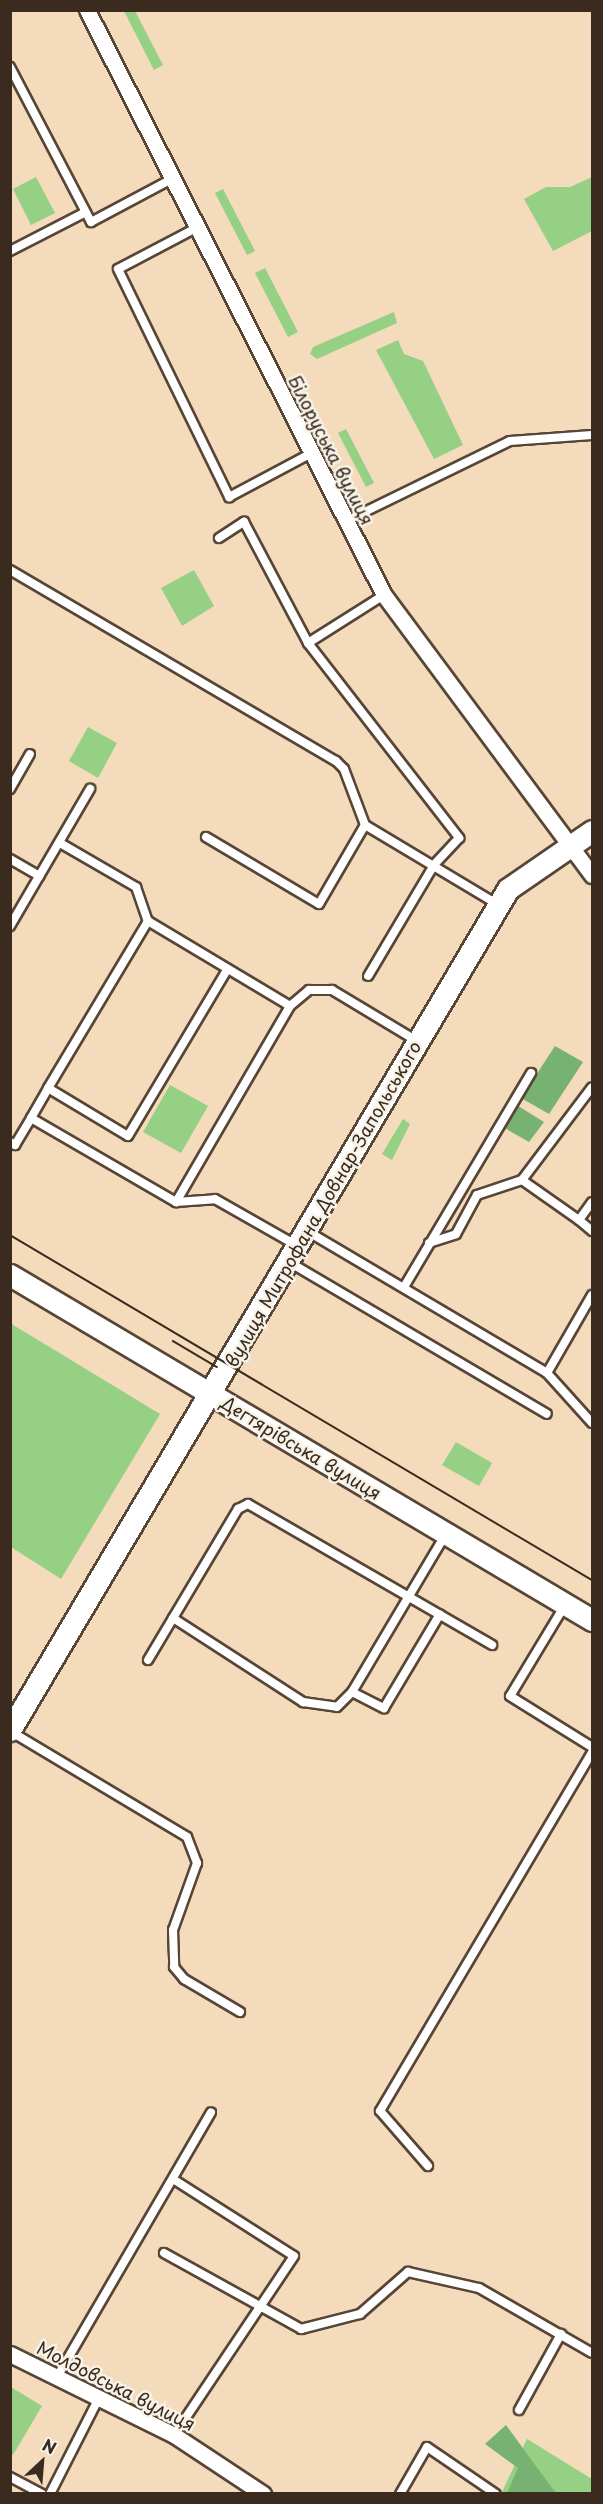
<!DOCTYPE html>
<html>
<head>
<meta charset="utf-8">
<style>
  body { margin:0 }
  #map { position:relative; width:603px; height:2504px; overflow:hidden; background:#f3dbbb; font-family:"Playpen Sans",sans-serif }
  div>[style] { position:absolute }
  .green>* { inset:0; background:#95d084 }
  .forest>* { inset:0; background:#78b272 }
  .roads { filter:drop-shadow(2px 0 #574536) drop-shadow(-2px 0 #574536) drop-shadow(0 2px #574536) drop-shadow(0 -2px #574536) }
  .lane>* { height:8px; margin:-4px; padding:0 4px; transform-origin:4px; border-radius:4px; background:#fff }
  .street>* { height:15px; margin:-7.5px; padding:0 7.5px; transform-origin:7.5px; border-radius:7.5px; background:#fff }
  .secondary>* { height:21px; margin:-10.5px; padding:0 10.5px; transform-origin:10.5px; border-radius:10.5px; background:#fff }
  .tram>* { height:1.5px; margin:-0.75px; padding:0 0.75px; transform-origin:0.75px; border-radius:0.75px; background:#3b2a1e }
  span { translate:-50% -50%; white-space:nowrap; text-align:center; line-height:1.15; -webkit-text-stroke:5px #f7f3e8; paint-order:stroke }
  .street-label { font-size:18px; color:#3b2a1e }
  .frame { position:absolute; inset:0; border:12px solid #3b2a1e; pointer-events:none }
  .north { position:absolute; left:12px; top:2432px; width:60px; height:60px; -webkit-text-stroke:4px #f7f3e8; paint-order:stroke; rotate:26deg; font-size:16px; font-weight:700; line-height:24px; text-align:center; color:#3b2a1e }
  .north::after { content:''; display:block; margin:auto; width:21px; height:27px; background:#3b2a1e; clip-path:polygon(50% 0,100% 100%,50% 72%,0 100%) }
</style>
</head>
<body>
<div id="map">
  <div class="green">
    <div style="clip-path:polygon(124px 11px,135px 11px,163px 65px,154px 70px)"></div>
    <div style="clip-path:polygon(36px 177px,55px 213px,31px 225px,13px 189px)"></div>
    <div style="clip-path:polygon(592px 177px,592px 231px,553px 251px,524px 199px,546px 187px,570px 187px)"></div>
    <div style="clip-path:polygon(223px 189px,255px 251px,247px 255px,215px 193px)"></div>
    <div style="clip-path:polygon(265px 268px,298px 332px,288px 337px,255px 273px)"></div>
    <div style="clip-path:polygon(394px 312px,397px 323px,317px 359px,310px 354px,313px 347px)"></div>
    <div style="clip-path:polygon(398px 340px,404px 354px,423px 361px,463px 445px,434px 459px,376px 350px)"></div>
    <div style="clip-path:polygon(346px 429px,374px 483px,366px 487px,338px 433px)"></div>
    <div style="clip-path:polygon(194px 570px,214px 606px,182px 626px,161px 588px)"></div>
    <div style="clip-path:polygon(88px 727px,117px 743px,98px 778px,69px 761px)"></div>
    <div style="clip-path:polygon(170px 1085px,208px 1106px,181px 1153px,143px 1132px)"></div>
    <div style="clip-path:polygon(403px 1119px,410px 1124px,392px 1160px,382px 1154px)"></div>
    <div style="clip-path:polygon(10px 1323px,160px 1414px,61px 1579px,11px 1547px)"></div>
    <div style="clip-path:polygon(456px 1442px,492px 1463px,479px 1486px,442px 1465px)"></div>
    <div style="clip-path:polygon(11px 2387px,42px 2406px,13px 2455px,10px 2454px)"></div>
    <div style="clip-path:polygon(527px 2439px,592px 2479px,592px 2493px,501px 2494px)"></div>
  </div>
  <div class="forest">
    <div style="clip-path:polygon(555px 1046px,583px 1062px,549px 1114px,521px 1098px)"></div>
    <div style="clip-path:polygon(515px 1104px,544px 1122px,529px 1142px,503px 1127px)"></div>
    <div style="clip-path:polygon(506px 2425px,552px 2488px,557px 2493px,507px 2493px,518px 2468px,485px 2444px)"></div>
  </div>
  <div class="roads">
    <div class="lane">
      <div style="left:10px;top:67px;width:175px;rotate:62.4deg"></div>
      <div style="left:91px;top:222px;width:92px;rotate:-28deg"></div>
      <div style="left:198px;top:227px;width:90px;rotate:152.3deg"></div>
      <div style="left:118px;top:269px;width:254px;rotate:64deg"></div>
      <div style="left:229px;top:497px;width:92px;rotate:-28deg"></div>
      <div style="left:10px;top:251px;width:85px;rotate:-27.2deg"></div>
      <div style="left:346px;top:521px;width:182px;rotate:-26deg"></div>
      <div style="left:510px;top:441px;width:82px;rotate:-4.2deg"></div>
      <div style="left:219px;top:538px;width:30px;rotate:-33deg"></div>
      <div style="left:244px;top:522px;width:137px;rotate:62.1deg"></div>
      <div style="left:308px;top:643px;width:247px;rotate:52.2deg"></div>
      <div style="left:459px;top:838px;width:37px;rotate:133deg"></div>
      <div style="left:434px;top:865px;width:129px;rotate:120.7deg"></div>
      <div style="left:10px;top:570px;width:378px;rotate:30.4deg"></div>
      <div style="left:336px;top:761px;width:11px;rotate:45deg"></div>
      <div style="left:344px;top:769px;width:60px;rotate:69.4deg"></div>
      <div style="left:365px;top:825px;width:154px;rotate:30.9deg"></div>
      <div style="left:308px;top:643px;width:90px;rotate:-32.3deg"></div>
      <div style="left:10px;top:789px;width:40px;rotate:-60.3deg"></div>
      <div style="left:206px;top:837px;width:131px;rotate:30.7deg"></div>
      <div style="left:319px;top:904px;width:91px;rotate:-59.8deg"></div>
      <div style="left:60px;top:843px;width:88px;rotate:30.1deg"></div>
      <div style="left:136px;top:887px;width:36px;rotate:71deg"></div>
      <div style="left:148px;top:921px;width:165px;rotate:30.9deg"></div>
      <div style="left:10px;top:859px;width:34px;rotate:30deg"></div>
      <div style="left:148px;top:921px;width:195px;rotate:120.9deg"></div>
      <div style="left:48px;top:1088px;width:93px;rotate:31deg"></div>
      <div style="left:128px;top:1136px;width:193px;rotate:-59.2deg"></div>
      <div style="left:10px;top:926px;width:159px;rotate:-59.7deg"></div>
      <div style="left:31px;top:1118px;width:34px;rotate:-60deg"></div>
      <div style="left:10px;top:1142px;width:6px;rotate:31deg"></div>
      <div style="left:15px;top:1145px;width:31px;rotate:-59deg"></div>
      <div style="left:31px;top:1118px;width:168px;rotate:30.1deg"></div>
      <div style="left:176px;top:1202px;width:39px;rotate:-4deg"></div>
      <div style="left:215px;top:1199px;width:93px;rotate:29.6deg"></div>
      <div style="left:522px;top:1180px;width:70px;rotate:35.1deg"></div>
      <div style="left:579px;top:1220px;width:22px;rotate:-54deg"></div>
      <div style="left:176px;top:1202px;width:227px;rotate:-59.8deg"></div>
      <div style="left:290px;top:1006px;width:25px;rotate:-40deg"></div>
      <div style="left:309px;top:990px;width:23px"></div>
      <div style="left:332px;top:990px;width:99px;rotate:31deg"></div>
      <div style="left:579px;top:1220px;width:17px;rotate:40deg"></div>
      <div style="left:307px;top:1231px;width:279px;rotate:30.6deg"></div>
      <div style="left:547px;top:1373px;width:67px;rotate:48deg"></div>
      <div style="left:429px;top:1243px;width:28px;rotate:-18deg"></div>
      <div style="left:456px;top:1234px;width:44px;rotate:-61.7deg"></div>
      <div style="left:477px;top:1195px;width:47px;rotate:-18.4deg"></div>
      <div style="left:522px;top:1180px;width:116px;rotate:-53deg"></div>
      <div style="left:289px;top:1262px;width:299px;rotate:30.5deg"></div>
      <div style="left:404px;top:1287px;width:249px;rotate:-59.3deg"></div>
      <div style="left:547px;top:1373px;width:90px;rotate:-60deg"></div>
      <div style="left:565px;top:1605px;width:106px;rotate:121.1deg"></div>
      <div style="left:510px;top:1696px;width:97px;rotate:31.9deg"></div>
      <div style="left:173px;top:1618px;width:155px;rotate:32.9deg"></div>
      <div style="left:303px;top:1702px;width:34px;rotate:8deg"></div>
      <div style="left:337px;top:1707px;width:21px;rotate:-45deg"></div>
      <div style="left:352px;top:1692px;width:184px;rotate:-59.3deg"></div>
      <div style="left:148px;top:1660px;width:176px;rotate:-59.2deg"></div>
      <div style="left:238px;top:1509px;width:11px;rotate:-27deg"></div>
      <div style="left:248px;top:1504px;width:282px;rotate:30deg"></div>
      <div style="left:352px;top:1692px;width:36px;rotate:27deg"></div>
      <div style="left:384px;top:1708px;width:109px;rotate:-59.2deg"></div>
      <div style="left:10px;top:1731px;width:206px;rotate:30.9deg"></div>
      <div style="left:187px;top:1837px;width:28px;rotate:69deg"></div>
      <div style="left:197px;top:1863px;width:71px;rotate:109.7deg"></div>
      <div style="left:173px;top:1930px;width:37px;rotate:88deg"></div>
      <div style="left:174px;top:1967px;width:16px;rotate:50deg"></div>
      <div style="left:184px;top:1979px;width:65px;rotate:30.5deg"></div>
      <div style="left:428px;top:2166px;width:73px;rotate:-131.1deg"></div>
      <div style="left:380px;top:2111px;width:417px;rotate:-59.4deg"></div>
      <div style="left:173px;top:2179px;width:143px;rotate:32.5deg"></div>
      <div style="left:294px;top:2256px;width:216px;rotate:123.8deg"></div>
      <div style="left:164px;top:2253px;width:157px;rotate:29deg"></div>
      <div style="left:301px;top:2329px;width:61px;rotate:-14.3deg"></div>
      <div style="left:360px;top:2314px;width:64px;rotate:-41.2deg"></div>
      <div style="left:408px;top:2272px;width:73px;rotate:12.7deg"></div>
      <div style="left:479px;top:2288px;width:130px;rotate:29.9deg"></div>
      <div style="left:57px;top:2377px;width:306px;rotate:-59.8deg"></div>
      <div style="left:519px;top:2410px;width:87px;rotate:-61.1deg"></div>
      <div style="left:10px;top:2477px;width:36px;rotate:28deg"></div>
      <div style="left:50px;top:2494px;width:108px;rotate:-63deg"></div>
      <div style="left:400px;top:2494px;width:54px;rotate:-60.1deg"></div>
      <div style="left:427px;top:2447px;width:83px;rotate:34.3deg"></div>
    </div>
    <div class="street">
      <div style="left:87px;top:10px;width:656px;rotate:63.08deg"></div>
      <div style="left:384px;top:595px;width:349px;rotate:53.4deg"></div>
      <div style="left:10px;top:2354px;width:183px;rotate:26.3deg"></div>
      <div style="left:174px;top:2435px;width:107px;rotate:33.5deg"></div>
    </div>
    <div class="secondary">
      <div style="left:10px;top:1275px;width:677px;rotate:30.66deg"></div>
      <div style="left:10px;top:1730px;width:977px;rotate:-59.37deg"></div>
      <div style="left:508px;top:889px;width:102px;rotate:-34.6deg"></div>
    </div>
  </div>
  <div class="tram">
    <div style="left:10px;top:1235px;width:677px;rotate:30.66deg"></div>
    <div style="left:173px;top:1341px;width:51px;rotate:30.6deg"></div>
  </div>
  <div class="street-label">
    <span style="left:331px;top:450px;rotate:63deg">Білоруська вулиця</span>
    <span style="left:323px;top:1204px;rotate:-60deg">вулиця Митрофана Довнар-Запольського</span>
    <span style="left:301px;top:1448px;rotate:31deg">Дегтярівська вулиця</span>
    <span style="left:116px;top:2386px;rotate:27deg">Молдовська вулиця</span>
  </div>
  <div class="frame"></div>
  <div class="north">N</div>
</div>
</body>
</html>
